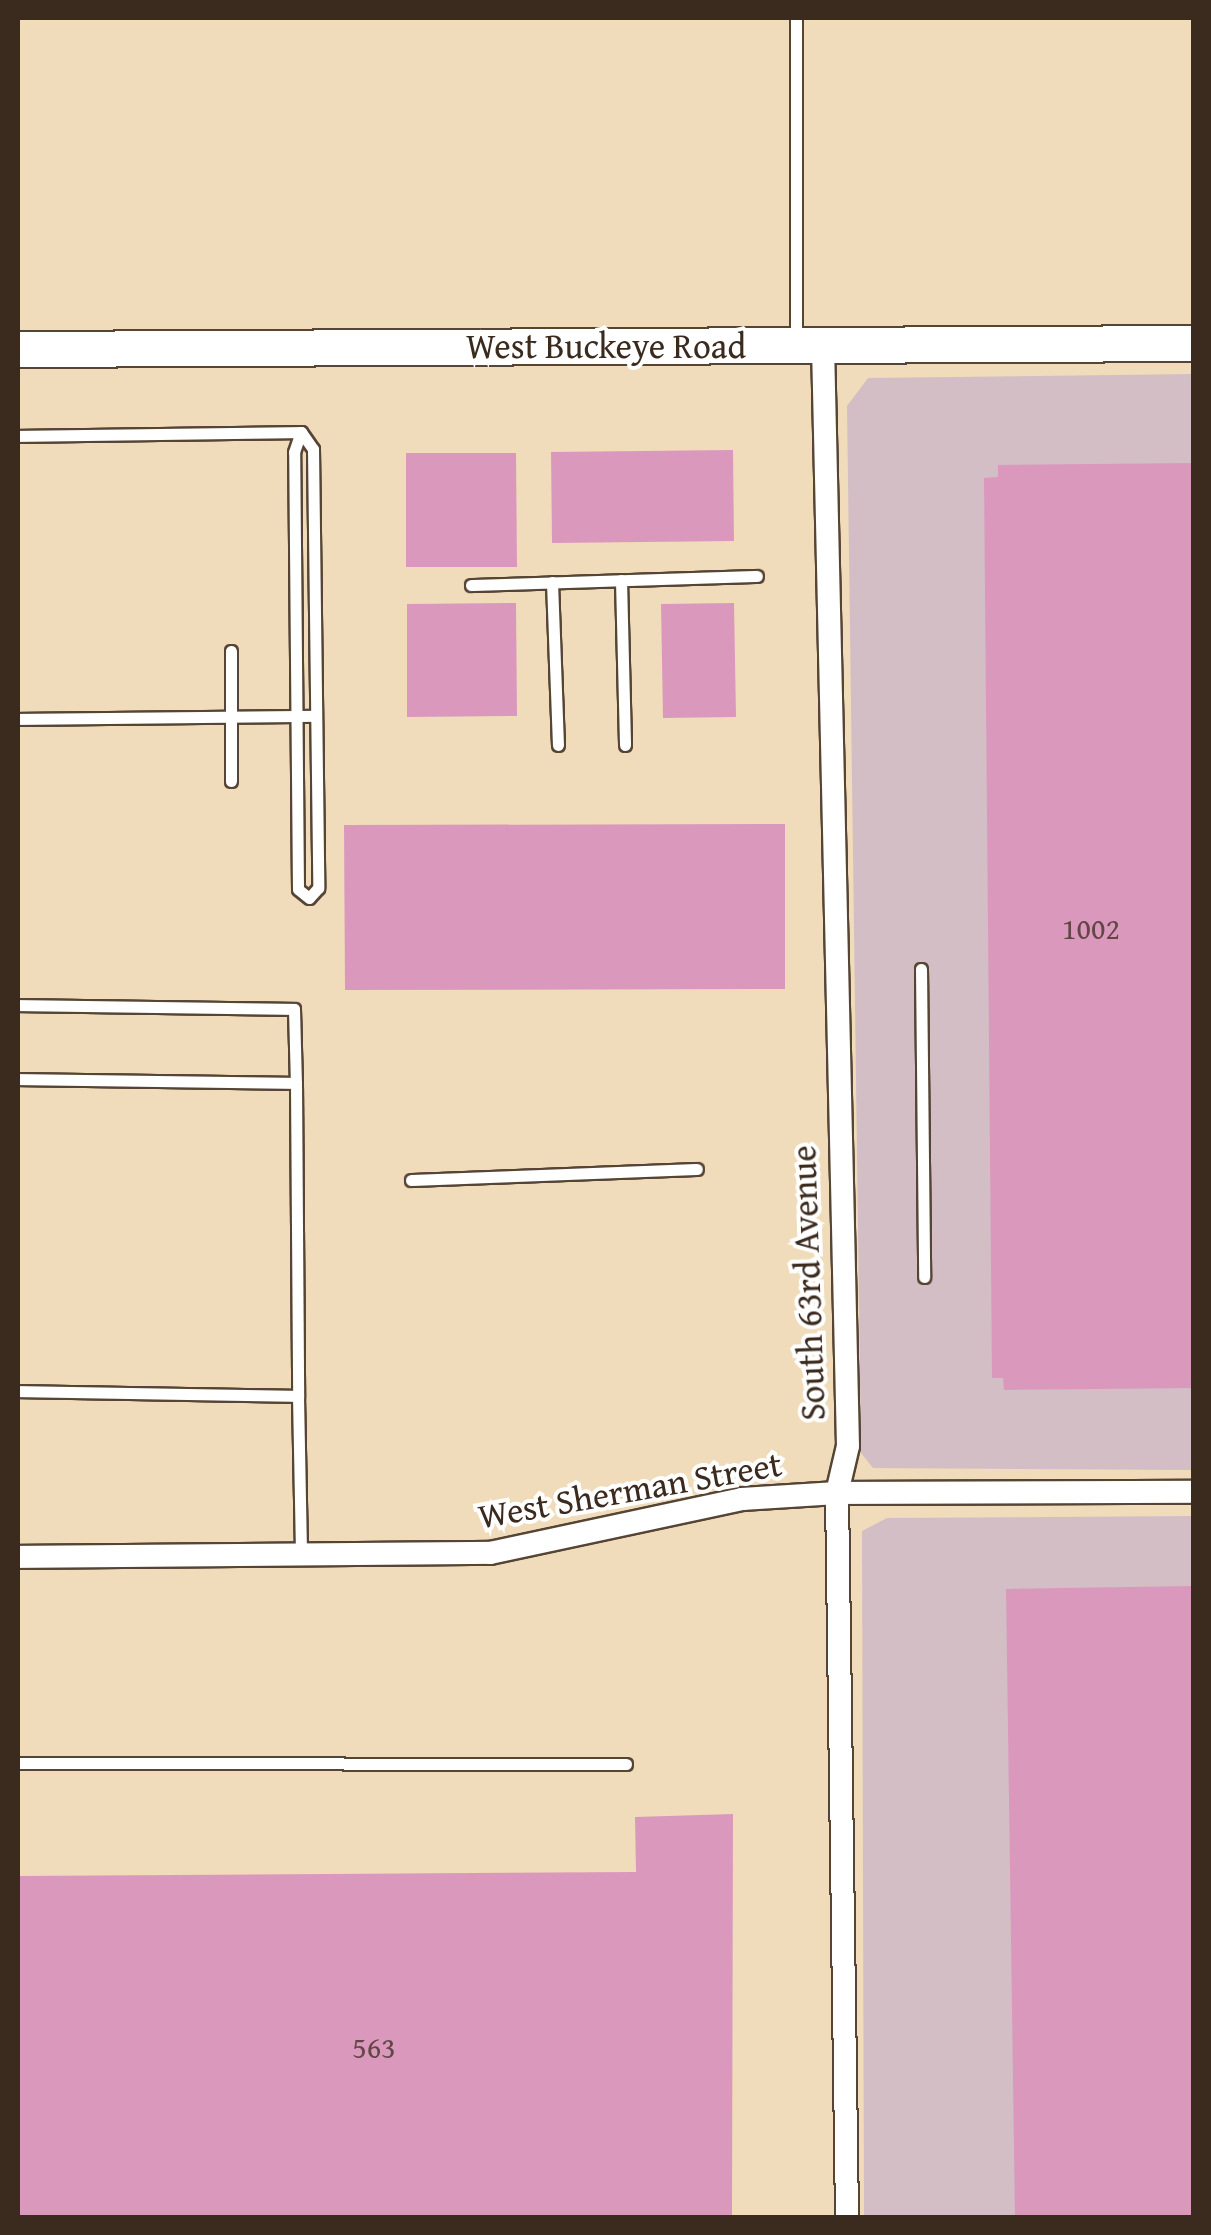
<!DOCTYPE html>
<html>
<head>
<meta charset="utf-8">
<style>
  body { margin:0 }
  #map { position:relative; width:1211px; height:2235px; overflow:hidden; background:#f0dcba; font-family:"Gentium Book Plus",serif }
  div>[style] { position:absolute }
  .industrial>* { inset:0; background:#d2bec4 }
  .building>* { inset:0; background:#da98bd }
  .roads { filter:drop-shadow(2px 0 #564535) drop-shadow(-2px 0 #564535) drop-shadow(0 2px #564535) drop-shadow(0 -2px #564535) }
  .service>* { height:11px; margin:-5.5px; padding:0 5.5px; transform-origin:5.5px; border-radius:5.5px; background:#fff }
  .minor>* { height:22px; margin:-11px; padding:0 11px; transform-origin:11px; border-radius:11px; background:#fff }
  .primary>* { height:35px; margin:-17.5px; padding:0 17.5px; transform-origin:17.5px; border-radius:17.5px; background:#fff }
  span { translate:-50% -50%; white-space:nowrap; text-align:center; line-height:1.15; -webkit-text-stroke:8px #fff; paint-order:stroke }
  .number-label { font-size:30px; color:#634646 }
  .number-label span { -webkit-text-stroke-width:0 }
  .street-label { font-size:35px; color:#3b2a1e }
  .frame { position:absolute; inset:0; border:20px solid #3b2a1e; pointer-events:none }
</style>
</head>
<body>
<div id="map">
  <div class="industrial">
    <div style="clip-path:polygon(1193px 374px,1193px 1470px,873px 1468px,861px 1453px,847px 406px,868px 378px)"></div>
    <div style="clip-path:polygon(1193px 1516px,1193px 2217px,864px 2217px,862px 1531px,887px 1518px)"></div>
  </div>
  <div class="building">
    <div style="clip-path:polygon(733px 450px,734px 541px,552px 543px,551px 452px)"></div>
    <div style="clip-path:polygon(406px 453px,516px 453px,517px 567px,406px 567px)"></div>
    <div style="clip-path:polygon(1194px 463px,1194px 1388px,1004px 1390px,1003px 1378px,992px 1378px,984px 478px,998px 477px,998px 465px)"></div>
    <div style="clip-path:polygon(516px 603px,517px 716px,407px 717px,407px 604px)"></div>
    <div style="clip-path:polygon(734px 603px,736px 717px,663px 718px,661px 604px)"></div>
    <div style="clip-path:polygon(785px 824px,785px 989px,345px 990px,344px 825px)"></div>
    <div style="clip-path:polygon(1194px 1586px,1194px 2218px,1015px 2218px,1006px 1589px)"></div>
    <div style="clip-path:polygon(733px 1814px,732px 2218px,18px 2218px,18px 1876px,636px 1872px,635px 1817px)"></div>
  </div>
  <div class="roads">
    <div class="service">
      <div style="left:796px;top:18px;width:325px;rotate:90deg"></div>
      <div style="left:301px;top:432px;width:21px;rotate:55deg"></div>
      <div style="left:313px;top:449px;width:439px;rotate:89.3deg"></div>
      <div style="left:318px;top:888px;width:13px;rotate:132deg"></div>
      <div style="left:309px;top:898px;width:14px;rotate:-141deg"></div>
      <div style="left:298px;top:889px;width:437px;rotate:-90.5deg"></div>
      <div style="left:294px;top:452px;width:21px;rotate:-71deg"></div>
      <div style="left:18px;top:436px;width:283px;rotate:-0.8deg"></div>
      <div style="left:621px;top:580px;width:165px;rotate:88.6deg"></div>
      <div style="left:552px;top:582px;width:163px;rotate:87.9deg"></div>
      <div style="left:471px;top:585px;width:286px;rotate:-1.8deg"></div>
      <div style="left:231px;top:651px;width:130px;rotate:90deg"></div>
      <div style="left:18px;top:719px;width:298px;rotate:-0.6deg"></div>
      <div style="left:921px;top:969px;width:308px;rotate:89.4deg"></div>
      <div style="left:18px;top:1005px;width:276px;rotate:0.8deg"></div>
      <div style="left:294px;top:1009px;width:74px;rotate:88.5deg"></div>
      <div style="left:18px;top:1079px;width:278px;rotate:0.8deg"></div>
      <div style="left:296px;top:1083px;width:313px;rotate:89.6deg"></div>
      <div style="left:411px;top:1180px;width:286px;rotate:-2.2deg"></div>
      <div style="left:18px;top:1391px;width:280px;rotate:1deg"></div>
      <div style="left:298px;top:1396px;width:159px;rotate:88.9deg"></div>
      <div style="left:18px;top:1763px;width:608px;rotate:0.09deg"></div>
    </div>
    <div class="minor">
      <div style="left:823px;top:345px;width:1101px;rotate:88.7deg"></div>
      <div style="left:848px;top:1446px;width:48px;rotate:103.2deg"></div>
      <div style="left:837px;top:1493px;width:725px;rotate:89.21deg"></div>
      <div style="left:18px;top:1557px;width:472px;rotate:-0.5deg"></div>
      <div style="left:490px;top:1553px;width:258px;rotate:-12.1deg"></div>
      <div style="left:742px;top:1499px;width:95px;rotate:-3.6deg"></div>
      <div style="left:837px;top:1493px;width:357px;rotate:-0.2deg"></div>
    </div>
    <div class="primary">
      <div style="left:18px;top:349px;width:1176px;rotate:-0.29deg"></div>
    </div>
  </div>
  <div class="number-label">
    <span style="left:1091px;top:928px">1002</span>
    <span style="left:374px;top:2047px">563</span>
  </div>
  <div class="street-label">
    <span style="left:606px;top:346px">West Buckeye Road</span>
    <span style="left:808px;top:1283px;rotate:-92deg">South 63rd Avenue</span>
    <span style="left:630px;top:1490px;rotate:-10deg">West Sherman Street</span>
  </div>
  <div class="frame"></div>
</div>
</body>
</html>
